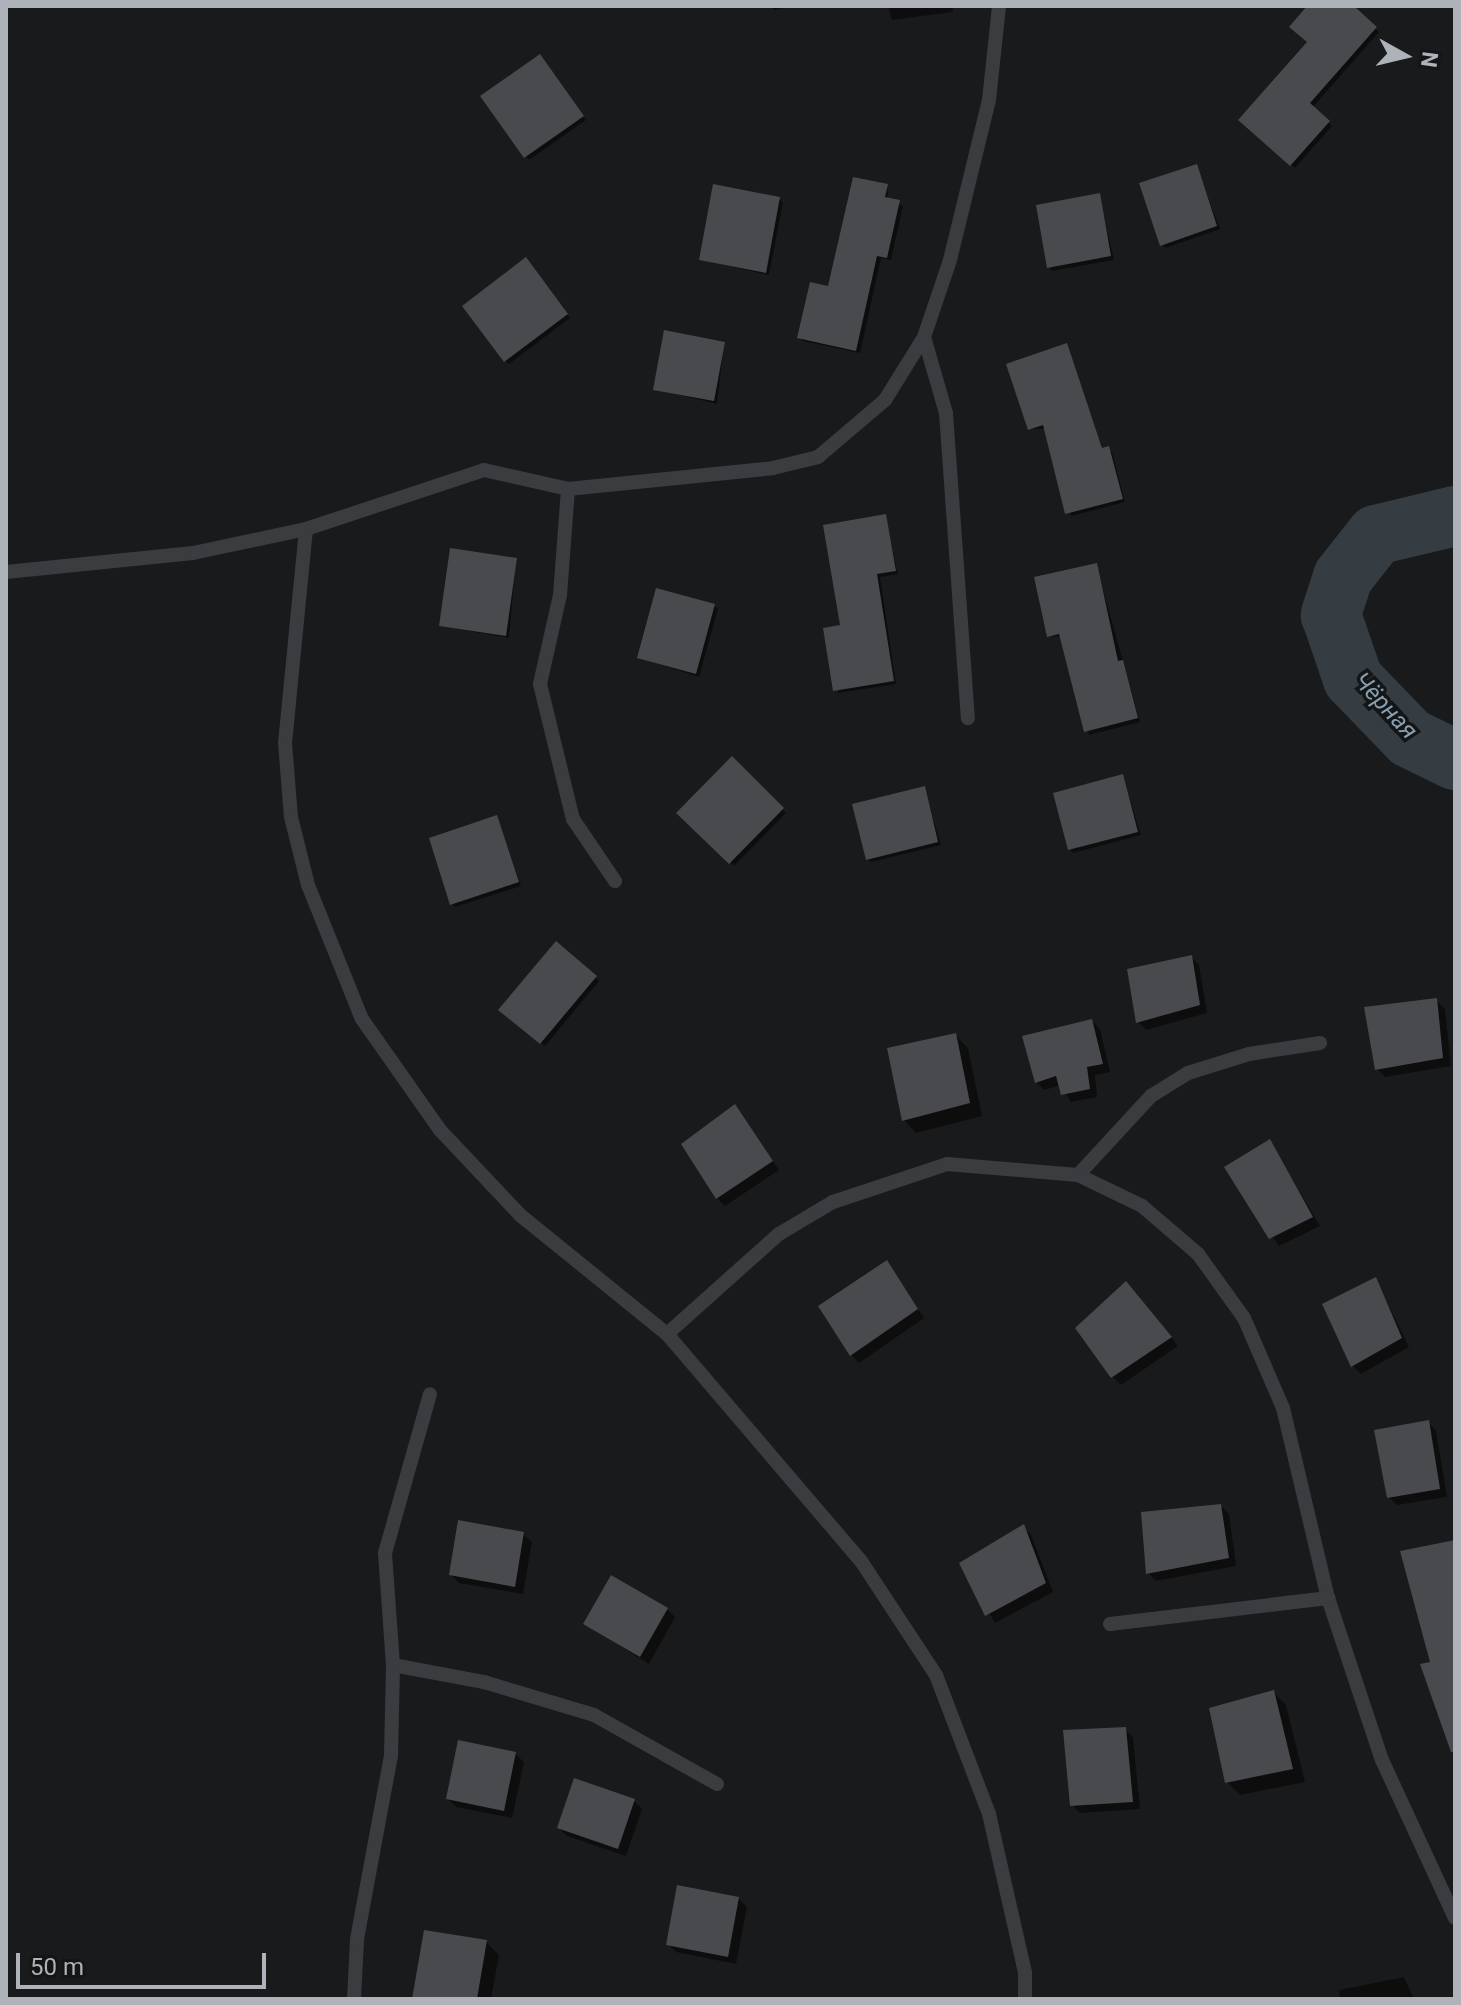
<!DOCTYPE html>
<html>
<head>
<meta charset="utf-8">
<style>
  body { margin:0 }
  #map { position:relative; width:1461px; height:2005px; overflow:hidden; background:#191a1b; font-family:Roboto,sans-serif }
  div>[style] { position:absolute }
  .shadow>* { inset:0; background:#0007 }
  .river>* { height:60px; margin:-30px; padding:0 30px; transform-origin:30px; border-radius:30px; background:#353d43 }
  .building>* { inset:0; background:#494a4d }
  .service>* { height:14px; margin:-7px; padding:0 7px; transform-origin:7px; border-radius:7px; background:#3b3c40 }
  span { translate:-50% -50%; white-space:nowrap; text-align:center; line-height:1.15; -webkit-text-stroke:7px #141516; paint-order:stroke }
  .water-label { font-size:24px; color:#899faf; font-style:italic }
  .frame { position:absolute; inset:0; border:8px solid #aeb2b9; pointer-events:none }
  .north { position:absolute; left:1365px; top:16px; width:80px; height:80px; -webkit-text-stroke:6px #141516; paint-order:stroke; rotate:98deg; font-size:22px; font-weight:700; line-height:32px; text-align:center; color:#aeb2b9 }
  .north::after { content:''; display:block; margin:auto; width:28px; height:36px; background:#aeb2b9; clip-path:polygon(50% 0,100% 100%,50% 72%,0 100%) }
  .scale { position:absolute; left:16px; top:1953px; width:250px; height:36px; box-sizing:border-box; border:4px solid #aeb2b9; border-top:0; padding-left:10px; font-size:24px; line-height:28px; white-space:nowrap; color:#aeb2b9; -webkit-text-stroke:6px #141516; paint-order:stroke }
</style>
</head>
<body>
<div id="map">
  <div class="shadow">
    <div style="clip-path:polygon(771px 6px,796px 6px,774px 10px)"></div>
    <div style="clip-path:polygon(888px 6px,952px 6px,953px 12px,892px 20px)"></div>
    <div style="clip-path:polygon(1310px 6px,1351px 6px,1379px 32px,1312px 108px,1332px 126px,1295px 168px,1241px 120px,1309px 42px)"></div>
    <div style="clip-path:polygon(543px 60px,586px 120px,529px 160px,526px 156px)"></div>
    <div style="clip-path:polygon(1196px 166px,1220px 229px,1165px 248px,1162px 244px)"></div>
    <div style="clip-path:polygon(887px 186px,888px 200px,903px 206px,891px 260px,881px 258px,860px 353px,803px 341px,800px 337px)"></div>
    <div style="clip-path:polygon(1099px 195px,1114px 260px,1052px 271px,1049px 267px)"></div>
    <div style="clip-path:polygon(779px 199px,783px 202px,769px 275px,701px 260px)"></div>
    <div style="clip-path:polygon(529px 264px,570px 318px,509px 364px,505px 361px)"></div>
    <div style="clip-path:polygon(724px 344px,717px 404px,655px 389px)"></div>
    <div style="clip-path:polygon(1066px 345px,1103px 450px,1112px 452px,1125px 502px,1071px 516px,1046px 429px,1030px 429px)"></div>
    <div style="clip-path:polygon(885px 516px,898px 574px,880px 577px,896px 684px,838px 693px,843px 627px)"></div>
    <div style="clip-path:polygon(516px 560px,509px 638px,441px 626px)"></div>
    <div style="clip-path:polygon(1096px 565px,1140px 722px,1089px 735px,1061px 637px,1049px 636px)"></div>
    <div style="clip-path:polygon(714px 606px,718px 609px,699px 677px,640px 658px)"></div>
    <div style="clip-path:polygon(732px 759px,786px 813px,734px 866px,679px 813px)"></div>
    <div style="clip-path:polygon(1123px 777px,1141px 835px,1073px 853px,1070px 849px)"></div>
    <div style="clip-path:polygon(924px 789px,941px 845px,871px 862px,868px 859px)"></div>
    <div style="clip-path:polygon(497px 818px,521px 886px,455px 907px,452px 904px)"></div>
    <div style="clip-path:polygon(556px 944px,599px 981px,545px 1046px,505px 1013px)"></div>
    <div style="clip-path:polygon(1191px 957px,1199px 965px,1207px 1013px,1146px 1030px,1138px 1022px)"></div>
    <div style="clip-path:polygon(1436px 1000px,1445px 1009px,1451px 1066px,1385px 1077px,1377px 1069px)"></div>
    <div style="clip-path:polygon(1092px 1021px,1100px 1029px,1110px 1072px,1095px 1075px,1097px 1097px,1071px 1102px,1061px 1085px,1044px 1090px,1036px 1082px)"></div>
    <div style="clip-path:polygon(955px 1035px,968px 1048px,982px 1116px,916px 1133px,904px 1120px)"></div>
    <div style="clip-path:polygon(735px 1106px,779px 1170px,725px 1206px,717px 1198px)"></div>
    <div style="clip-path:polygon(1270px 1142px,1320px 1226px,1279px 1246px,1226px 1168px)"></div>
    <div style="clip-path:polygon(887px 1263px,924px 1318px,859px 1363px,851px 1355px)"></div>
    <div style="clip-path:polygon(1376px 1280px,1409px 1347px,1361px 1374px,1353px 1366px)"></div>
    <div style="clip-path:polygon(1134px 1291px,1178px 1346px,1121px 1385px,1113px 1377px)"></div>
    <div style="clip-path:polygon(1428px 1422px,1436px 1431px,1447px 1497px,1397px 1505px,1389px 1497px)"></div>
    <div style="clip-path:polygon(1221px 1506px,1229px 1514px,1236px 1566px,1156px 1581px,1148px 1573px)"></div>
    <div style="clip-path:polygon(1023px 1527px,1031px 1535px,1053px 1592px,995px 1623px,961px 1564px)"></div>
    <div style="clip-path:polygon(523px 1534px,532px 1542px,523px 1594px,459px 1583px,451px 1575px)"></div>
    <div style="clip-path:polygon(667px 1609px,675px 1617px,649px 1664px,586px 1624px)"></div>
    <div style="clip-path:polygon(1273px 1692px,1286px 1705px,1305px 1782px,1240px 1795px,1227px 1782px)"></div>
    <div style="clip-path:polygon(1125px 1729px,1133px 1738px,1140px 1809px,1080px 1813px,1072px 1805px)"></div>
    <div style="clip-path:polygon(515px 1754px,524px 1762px,512px 1818px,456px 1807px,448px 1799px)"></div>
    <div style="clip-path:polygon(634px 1801px,642px 1809px,626px 1856px,567px 1836px,559px 1828px)"></div>
    <div style="clip-path:polygon(738px 1898px,747px 1907px,736px 1964px,676px 1952px,668px 1944px)"></div>
    <div style="clip-path:polygon(486px 1942px,499px 1955px,491px 1999px,414px 1999px)"></div>
    <div style="clip-path:polygon(1404px 1977px,1414px 1999px,1340px 1999px,1339px 1990px)"></div>
  </div>
  <div class="river">
    <div style="left:1455px;top:516px;width:81px;rotate:166.5deg"></div>
    <div style="left:1376px;top:535px;width:53px;rotate:128.2deg"></div>
    <div style="left:1343px;top:577px;width:40px;rotate:108deg"></div>
    <div style="left:1331px;top:615px;width:68px;rotate:71deg"></div>
    <div style="left:1353px;top:679px;width:82px;rotate:46deg"></div>
    <div style="left:1410px;top:738px;width:50px;rotate:26.1deg"></div>
  </div>
  <div class="building">
    <div style="clip-path:polygon(1307px 6px,1354px 6px,1377px 27px,1310px 103px,1330px 121px,1290px 166px,1238px 120px,1307px 42px,1289px 27px)"></div>
    <div style="clip-path:polygon(540px 54px,584px 116px,524px 158px,480px 96px)"></div>
    <div style="clip-path:polygon(1197px 164px,1217px 226px,1160px 246px,1139px 183px)"></div>
    <div style="clip-path:polygon(853px 177px,888px 184px,885px 197px,900px 200px,887px 258px,877px 256px,856px 351px,797px 338px,810px 282px,828px 286px)"></div>
    <div style="clip-path:polygon(713px 184px,780px 197px,766px 273px,699px 260px)"></div>
    <div style="clip-path:polygon(1100px 193px,1111px 256px,1047px 268px,1036px 205px)"></div>
    <div style="clip-path:polygon(526px 257px,568px 314px,504px 362px,462px 306px)"></div>
    <div style="clip-path:polygon(664px 330px,725px 342px,714px 401px,653px 390px)"></div>
    <div style="clip-path:polygon(1067px 343px,1102px 448px,1109px 446px,1123px 499px,1065px 514px,1043px 425px,1028px 430px,1006px 364px)"></div>
    <div style="clip-path:polygon(886px 514px,896px 571px,877px 574px,894px 681px,833px 691px,823px 628px,840px 625px,823px 525px)"></div>
    <div style="clip-path:polygon(450px 548px,517px 558px,506px 636px,439px 626px)"></div>
    <div style="clip-path:polygon(1097px 563px,1118px 661px,1123px 660px,1138px 718px,1084px 732px,1059px 634px,1047px 637px,1034px 577px)"></div>
    <div style="clip-path:polygon(656px 588px,715px 604px,696px 674px,637px 658px)"></div>
    <div style="clip-path:polygon(732px 756px,784px 808px,729px 864px,676px 813px)"></div>
    <div style="clip-path:polygon(1123px 774px,1138px 832px,1068px 850px,1053px 793px)"></div>
    <div style="clip-path:polygon(925px 786px,938px 842px,866px 860px,852px 804px)"></div>
    <div style="clip-path:polygon(497px 815px,519px 882px,450px 905px,429px 838px)"></div>
    <div style="clip-path:polygon(556px 941px,597px 976px,540px 1044px,498px 1010px)"></div>
    <div style="clip-path:polygon(1192px 955px,1200px 1005px,1136px 1023px,1127px 969px)"></div>
    <div style="clip-path:polygon(1437px 998px,1443px 1058px,1375px 1070px,1364px 1007px)"></div>
    <div style="clip-path:polygon(1092px 1019px,1103px 1064px,1087px 1067px,1090px 1089px,1061px 1095px,1056px 1076px,1035px 1083px,1022px 1036px)"></div>
    <div style="clip-path:polygon(956px 1033px,970px 1103px,902px 1121px,887px 1048px)"></div>
    <div style="clip-path:polygon(735px 1104px,773px 1161px,716px 1199px,681px 1144px)"></div>
    <div style="clip-path:polygon(1270px 1139px,1313px 1217px,1269px 1239px,1224px 1167px)"></div>
    <div style="clip-path:polygon(887px 1260px,918px 1309px,850px 1356px,818px 1306px)"></div>
    <div style="clip-path:polygon(1376px 1277px,1402px 1338px,1351px 1367px,1322px 1304px)"></div>
    <div style="clip-path:polygon(1126px 1281px,1172px 1337px,1111px 1378px,1075px 1328px)"></div>
    <div style="clip-path:polygon(1429px 1420px,1440px 1489px,1387px 1498px,1374px 1430px)"></div>
    <div style="clip-path:polygon(1221px 1504px,1229px 1558px,1146px 1574px,1141px 1512px)"></div>
    <div style="clip-path:polygon(458px 1520px,524px 1532px,515px 1587px,449px 1575px)"></div>
    <div style="clip-path:polygon(1024px 1524px,1046px 1583px,985px 1616px,959px 1563px)"></div>
    <div style="clip-path:polygon(1455px 1540px,1455px 1752px,1451px 1752px,1420px 1664px,1430px 1662px,1400px 1551px)"></div>
    <div style="clip-path:polygon(611px 1575px,668px 1608px,640px 1657px,583px 1624px)"></div>
    <div style="clip-path:polygon(1274px 1690px,1293px 1769px,1225px 1783px,1209px 1708px)"></div>
    <div style="clip-path:polygon(1126px 1727px,1133px 1802px,1070px 1806px,1063px 1730px)"></div>
    <div style="clip-path:polygon(458px 1740px,516px 1752px,504px 1811px,446px 1799px)"></div>
    <div style="clip-path:polygon(574px 1778px,635px 1799px,618px 1849px,557px 1828px)"></div>
    <div style="clip-path:polygon(677px 1885px,739px 1897px,728px 1957px,666px 1945px)"></div>
    <div style="clip-path:polygon(424px 1930px,487px 1940px,477px 1999px,412px 1999px)"></div>
  </div>
  <div class="service">
    <div style="left:924px;top:337px;width:79px;rotate:73.9deg"></div>
    <div style="left:946px;top:413px;width:306px;rotate:85.9deg"></div>
    <div style="left:568px;top:489px;width:106px;rotate:94.3deg"></div>
    <div style="left:560px;top:595px;width:91px;rotate:102.7deg"></div>
    <div style="left:540px;top:684px;width:139px;rotate:76.3deg"></div>
    <div style="left:573px;top:819px;width:75px;rotate:55.9deg"></div>
    <div style="left:306px;top:529px;width:215px;rotate:95.6deg"></div>
    <div style="left:285px;top:743px;width:74px;rotate:85.4deg"></div>
    <div style="left:291px;top:817px;width:70px;rotate:76deg"></div>
    <div style="left:308px;top:885px;width:144px;rotate:68.1deg"></div>
    <div style="left:362px;top:1019px;width:136px;rotate:54.9deg"></div>
    <div style="left:440px;top:1130px;width:117px;rotate:46.7deg"></div>
    <div style="left:520px;top:1215px;width:189px;rotate:39deg"></div>
    <div style="left:667px;top:1334px;width:299px;rotate:49.5deg"></div>
    <div style="left:861px;top:1561px;width:136px;rotate:56.7deg"></div>
    <div style="left:936px;top:1675px;width:149px;rotate:69.1deg"></div>
    <div style="left:989px;top:1814px;width:163px;rotate:77.2deg"></div>
    <div style="left:1025px;top:1973px;width:26px;rotate:90deg"></div>
    <div style="left:6px;top:572px;width:188px;rotate:-5.8deg"></div>
    <div style="left:193px;top:553px;width:116px;rotate:-12deg"></div>
    <div style="left:306px;top:529px;width:188px;rotate:-18.3deg"></div>
    <div style="left:484px;top:470px;width:86px;rotate:12.7deg"></div>
    <div style="left:568px;top:489px;width:206px;rotate:-5.8deg"></div>
    <div style="left:773px;top:468px;width:46px;rotate:-13.7deg"></div>
    <div style="left:818px;top:457px;width:88px;rotate:-40.4deg"></div>
    <div style="left:885px;top:400px;width:74px;rotate:-58.2deg"></div>
    <div style="left:924px;top:337px;width:81px;rotate:-71.3deg"></div>
    <div style="left:950px;top:260px;width:165px;rotate:-76.3deg"></div>
    <div style="left:989px;top:100px;width:95px;rotate:-83.9deg"></div>
    <div style="left:1078px;top:1175px;width:108px;rotate:-47.3deg"></div>
    <div style="left:1151px;top:1096px;width:44px;rotate:-31.9deg"></div>
    <div style="left:1188px;top:1073px;width:64px;rotate:-17.3deg"></div>
    <div style="left:1249px;top:1054px;width:72px;rotate:-8.8deg"></div>
    <div style="left:667px;top:1334px;width:150px;rotate:-41.8deg"></div>
    <div style="left:779px;top:1234px;width:63px;rotate:-30.7deg"></div>
    <div style="left:833px;top:1202px;width:120px;rotate:-18.4deg"></div>
    <div style="left:947px;top:1164px;width:131px;rotate:4.8deg"></div>
    <div style="left:1078px;top:1175px;width:71px;rotate:25.8deg"></div>
    <div style="left:1142px;top:1206px;width:74px;rotate:40.6deg"></div>
    <div style="left:1198px;top:1254px;width:79px;rotate:54.3deg"></div>
    <div style="left:1244px;top:1318px;width:98px;rotate:66.6deg"></div>
    <div style="left:1283px;top:1408px;width:195px;rotate:76.7deg"></div>
    <div style="left:1328px;top:1598px;width:171px;rotate:71.6deg"></div>
    <div style="left:1382px;top:1760px;width:174px;rotate:65.2deg"></div>
    <div style="left:1110px;top:1624px;width:220px;rotate:-6.8deg"></div>
    <div style="left:393px;top:1665px;width:93px;rotate:10.6deg"></div>
    <div style="left:484px;top:1682px;width:115px;rotate:16.7deg"></div>
    <div style="left:594px;top:1715px;width:141px;rotate:29.3deg"></div>
    <div style="left:354px;top:1999px;width:60px;rotate:-87.1deg"></div>
    <div style="left:357px;top:1939px;width:187px;rotate:-79.5deg"></div>
    <div style="left:391px;top:1755px;width:90px;rotate:-88.7deg"></div>
    <div style="left:393px;top:1665px;width:112px;rotate:-94.1deg"></div>
    <div style="left:385px;top:1553px;width:165px;rotate:-74.2deg"></div>
  </div>
  <div class="water-label">
    <span style="left:1385px;top:706px;rotate:47deg">Чёрная</span>
  </div>
  <div class="frame"></div>
  <div class="north">N</div>
  <div class="scale">50 m</div>
</div>
</body>
</html>
